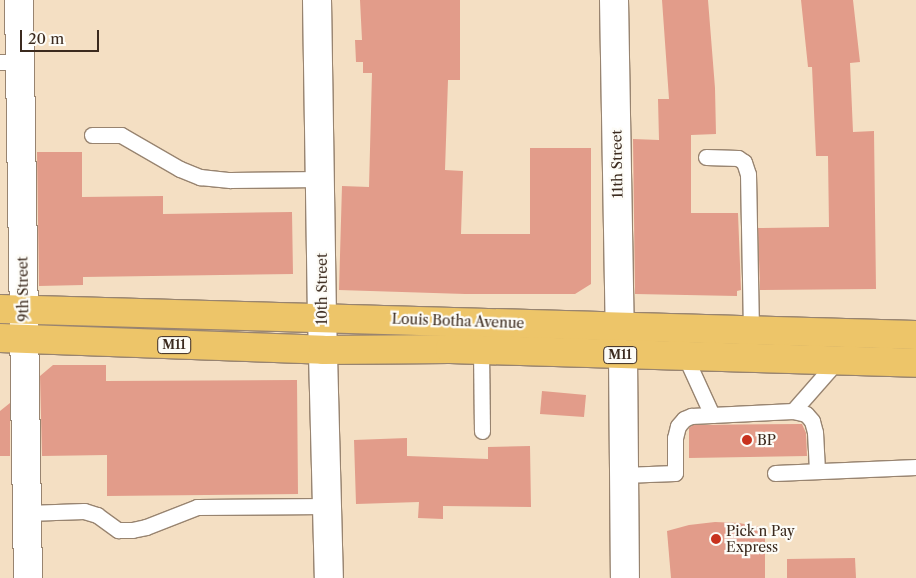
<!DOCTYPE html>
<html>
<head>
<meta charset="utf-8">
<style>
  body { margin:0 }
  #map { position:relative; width:916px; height:578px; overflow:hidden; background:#f4dfc3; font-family:"Libre Caslon Text",serif }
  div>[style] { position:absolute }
  .building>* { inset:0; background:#e29c8a }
  .roads { filter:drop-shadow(1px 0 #988470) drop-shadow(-1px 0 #988470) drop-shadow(0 1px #988470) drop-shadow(0 -1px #988470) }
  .lane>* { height:15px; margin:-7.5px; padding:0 7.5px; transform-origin:7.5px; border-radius:7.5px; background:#fff }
  .street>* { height:28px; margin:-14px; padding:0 14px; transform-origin:14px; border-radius:14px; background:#fff }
  .primary>* { height:28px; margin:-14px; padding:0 14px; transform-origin:14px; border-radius:14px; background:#edc569 }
  .dots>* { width:14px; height:14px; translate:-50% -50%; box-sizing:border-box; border:2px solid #fdfcf7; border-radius:50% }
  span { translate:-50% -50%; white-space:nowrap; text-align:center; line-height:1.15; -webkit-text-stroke:4.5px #fdfcf7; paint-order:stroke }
  .shield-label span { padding:1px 4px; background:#fdfcf7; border:1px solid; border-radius:4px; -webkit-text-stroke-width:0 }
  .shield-label { font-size:12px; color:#3b2a1e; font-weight:700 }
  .street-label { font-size:14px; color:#3b2a1e }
  .poi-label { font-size:14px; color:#3b2a1e }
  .left { translate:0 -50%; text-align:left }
  .scale { position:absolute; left:20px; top:30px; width:79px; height:22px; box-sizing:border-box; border:2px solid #3b2a1e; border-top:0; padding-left:6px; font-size:15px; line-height:18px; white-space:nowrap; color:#3b2a1e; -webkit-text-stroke:4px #fdfcf7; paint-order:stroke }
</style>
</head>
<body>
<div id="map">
  <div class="building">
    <div style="clip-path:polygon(360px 0,460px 0,460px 80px,448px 80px,445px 170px,463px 171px,461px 234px,530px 234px,530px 148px,591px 148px,591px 284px,575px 294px,465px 294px,339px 290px,342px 186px,369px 187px,372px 73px,363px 73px,363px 62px,356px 62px,355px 40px,362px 40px)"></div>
    <div style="clip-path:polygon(662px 0,708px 0,715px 88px,716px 134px,691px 135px,691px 213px,738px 213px,741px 290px,737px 291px,737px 296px,635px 294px,633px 139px,659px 140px,658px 99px,669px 99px)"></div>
    <div style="clip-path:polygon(801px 0,853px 0,860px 62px,850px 63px,853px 132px,874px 131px,876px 289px,760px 290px,758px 228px,829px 227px,828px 156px,816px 156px,812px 67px,808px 67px)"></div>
    <div style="clip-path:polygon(37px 152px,82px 152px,82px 197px,163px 196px,163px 214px,292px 212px,293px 274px,83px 277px,83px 285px,39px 286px)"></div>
    <div style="clip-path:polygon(53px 365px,106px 365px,106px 381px,297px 380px,298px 494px,107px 496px,107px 455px,42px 456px,40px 376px)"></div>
    <div style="clip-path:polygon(542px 391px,586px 395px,584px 417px,540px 414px)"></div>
    <div style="clip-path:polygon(10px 403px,10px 456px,0 456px,0 411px)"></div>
    <div style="clip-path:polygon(802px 424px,806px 433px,807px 456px,689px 458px,689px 428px,693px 425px)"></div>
    <div style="clip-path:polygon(407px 438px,407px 456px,488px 459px,488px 447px,530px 446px,531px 507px,443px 506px,443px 519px,418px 518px,419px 502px,356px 504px,354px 440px)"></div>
    <div style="clip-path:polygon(715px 522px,739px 523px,765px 528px,765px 578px,671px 578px,667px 531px,689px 525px)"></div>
    <div style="clip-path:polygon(855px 558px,856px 578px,787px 578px,787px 559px)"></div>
  </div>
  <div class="roads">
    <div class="lane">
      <div style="left:0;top:62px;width:20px"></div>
      <div style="left:92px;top:135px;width:29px"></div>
      <div style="left:121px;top:135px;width:68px;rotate:30deg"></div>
      <div style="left:180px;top:169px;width:22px;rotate:22deg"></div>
      <div style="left:200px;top:177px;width:30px;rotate:6deg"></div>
      <div style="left:230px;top:180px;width:91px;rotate:-0.6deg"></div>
      <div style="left:706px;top:157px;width:32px;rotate:2deg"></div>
      <div style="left:738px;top:158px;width:7px;rotate:34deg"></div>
      <div style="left:744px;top:162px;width:13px;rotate:72deg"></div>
      <div style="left:748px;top:174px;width:157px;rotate:88.9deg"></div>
      <div style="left:481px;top:350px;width:81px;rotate:89.3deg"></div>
      <div style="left:685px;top:356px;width:65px;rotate:65.4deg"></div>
      <div style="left:793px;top:411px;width:67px;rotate:-48.7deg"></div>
      <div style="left:775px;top:473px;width:141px;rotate:-2.4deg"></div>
      <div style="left:623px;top:475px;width:52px;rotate:-2.2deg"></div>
      <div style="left:675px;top:473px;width:35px;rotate:-90deg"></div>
      <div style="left:675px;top:438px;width:12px;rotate:-76deg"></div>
      <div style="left:678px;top:426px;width:9px;rotate:-49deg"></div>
      <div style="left:684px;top:419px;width:8px;rotate:-23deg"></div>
      <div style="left:691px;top:416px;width:102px;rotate:-2.8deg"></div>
      <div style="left:793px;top:411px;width:13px;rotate:13deg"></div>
      <div style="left:806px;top:414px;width:9px;rotate:49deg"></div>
      <div style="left:812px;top:421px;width:11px;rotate:75deg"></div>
      <div style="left:815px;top:432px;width:39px;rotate:87deg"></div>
      <div style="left:27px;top:513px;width:57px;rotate:-2deg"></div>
      <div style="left:84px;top:511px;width:14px;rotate:17deg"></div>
      <div style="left:97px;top:515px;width:26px;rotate:36deg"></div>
      <div style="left:118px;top:530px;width:14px"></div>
      <div style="left:132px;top:530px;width:14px;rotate:-12deg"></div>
      <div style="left:146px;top:527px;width:55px;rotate:-21.4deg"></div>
      <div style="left:197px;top:507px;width:130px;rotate:-0.4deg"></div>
    </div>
    <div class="street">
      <div style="left:19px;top:0;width:578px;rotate:89.11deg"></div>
      <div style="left:317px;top:0;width:316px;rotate:89.1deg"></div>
      <div style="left:322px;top:316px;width:262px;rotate:88.5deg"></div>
      <div style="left:614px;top:0;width:328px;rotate:89deg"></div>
      <div style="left:623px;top:355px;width:223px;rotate:89.5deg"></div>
    </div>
    <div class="primary">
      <div style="left:0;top:309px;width:916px;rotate:1.63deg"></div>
      <div style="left:0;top:338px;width:323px;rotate:2.1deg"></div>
      <div style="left:323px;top:350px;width:127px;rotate:-0.5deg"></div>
      <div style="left:450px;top:349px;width:466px;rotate:1.7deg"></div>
    </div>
  </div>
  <div class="dots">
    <div style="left:747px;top:440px;background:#c8321e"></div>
    <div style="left:716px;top:539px;background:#c8321e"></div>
  </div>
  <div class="shield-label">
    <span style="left:174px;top:345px">M11</span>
    <span style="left:620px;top:355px">M11</span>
  </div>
  <div class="street-label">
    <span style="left:617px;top:164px;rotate:-91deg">11th Street</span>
    <span style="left:23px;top:289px;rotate:-91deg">9th Street</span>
    <span style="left:322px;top:289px;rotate:-90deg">10th Street</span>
    <span style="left:458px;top:321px;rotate:2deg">Louis Botha Avenue</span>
  </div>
  <div class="poi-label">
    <span class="left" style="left:757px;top:440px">BP</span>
    <span class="left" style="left:726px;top:539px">Pick n Pay<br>Express</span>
  </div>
  <div class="scale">20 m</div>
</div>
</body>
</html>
